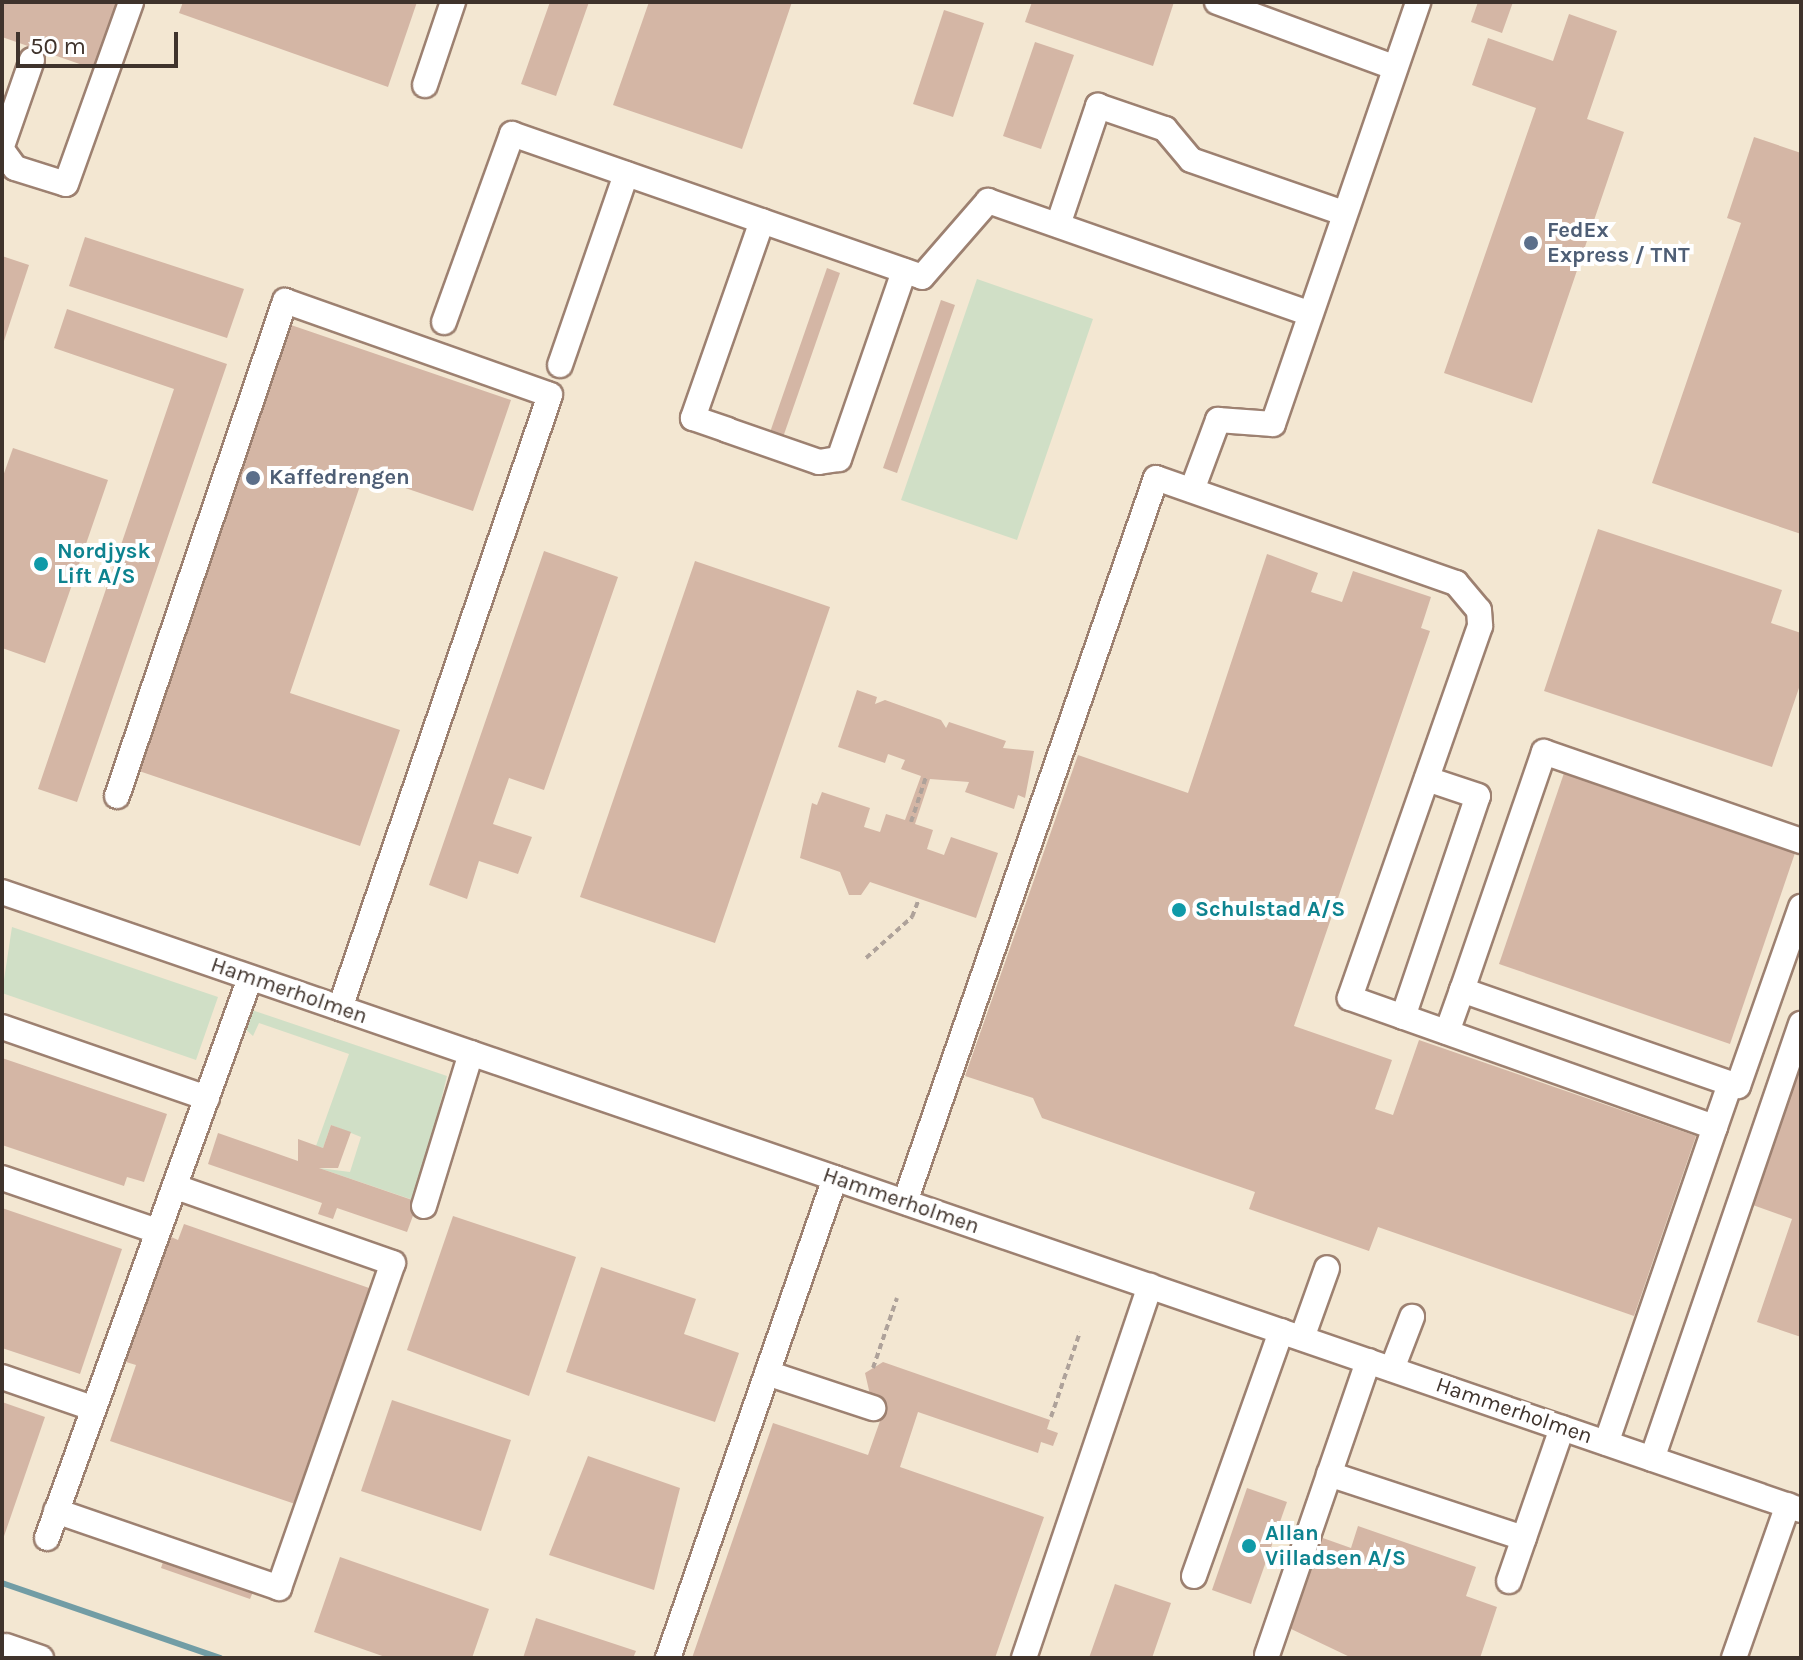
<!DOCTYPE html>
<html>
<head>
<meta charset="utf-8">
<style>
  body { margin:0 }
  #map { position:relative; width:1803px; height:1660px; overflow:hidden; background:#fcf0e8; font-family:Karla,sans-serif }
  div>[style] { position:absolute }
  .industrial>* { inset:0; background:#f3e7d2 }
  .green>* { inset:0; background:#d0dfc6 }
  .stream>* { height:6px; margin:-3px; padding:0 3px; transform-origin:3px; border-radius:3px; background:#729da5 }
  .building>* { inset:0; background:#d4b6a5 }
  .path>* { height:4px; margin-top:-2px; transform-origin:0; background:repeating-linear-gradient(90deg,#aea29a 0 6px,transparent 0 10px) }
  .roads { filter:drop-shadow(2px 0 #9d8171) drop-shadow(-2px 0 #9d8171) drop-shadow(0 2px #9d8171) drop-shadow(0 -2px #9d8171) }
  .minor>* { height:24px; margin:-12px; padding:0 12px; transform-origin:12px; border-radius:12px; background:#fff }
  .dots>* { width:22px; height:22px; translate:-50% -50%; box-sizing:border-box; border:4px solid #fff; border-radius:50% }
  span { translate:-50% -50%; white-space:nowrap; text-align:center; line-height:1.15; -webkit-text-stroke:8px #fff; paint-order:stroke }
  .service-label { font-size:22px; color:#4e5e75; font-weight:700 }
  .left { translate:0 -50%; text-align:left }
  .culture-label { font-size:22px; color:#0d838f; font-weight:700 }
  .street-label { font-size:22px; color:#3f332c }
  .frame { position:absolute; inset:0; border:4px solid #3f332c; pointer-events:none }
  .scale { position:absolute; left:16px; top:32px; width:162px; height:36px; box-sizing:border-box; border:4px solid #3f332c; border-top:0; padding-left:10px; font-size:24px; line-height:28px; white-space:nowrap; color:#3f332c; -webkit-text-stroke:6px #fff; paint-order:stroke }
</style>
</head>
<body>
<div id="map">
  <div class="industrial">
    <div style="clip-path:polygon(2px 2px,1801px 2px,1801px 1658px,2px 1658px)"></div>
  </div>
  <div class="green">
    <div style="clip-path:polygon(977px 279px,1093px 319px,1017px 540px,901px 500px)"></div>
    <div style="clip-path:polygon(12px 927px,218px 997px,196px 1060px,2px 993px)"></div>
    <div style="clip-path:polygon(249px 1009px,447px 1076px,416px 1201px,319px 1168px,350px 1172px,361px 1137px,331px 1125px,323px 1148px,316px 1146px,349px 1054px,259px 1023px,253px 1036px,243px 1027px)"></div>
  </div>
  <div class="stream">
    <div style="left:2px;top:1583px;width:231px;rotate:19deg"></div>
  </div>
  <div class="building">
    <div style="clip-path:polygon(2px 2px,118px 2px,94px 69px,2px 37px)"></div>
    <div style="clip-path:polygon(183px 2px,417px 2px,388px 87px,179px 13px)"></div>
    <div style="clip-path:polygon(550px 2px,589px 2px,556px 96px,521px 84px)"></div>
    <div style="clip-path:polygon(649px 2px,792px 2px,742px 149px,613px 105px)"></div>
    <div style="clip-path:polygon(1032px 2px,1174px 2px,1153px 66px,1025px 22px)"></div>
    <div style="clip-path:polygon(1478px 2px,1513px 2px,1502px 33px,1471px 22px)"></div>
    <div style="clip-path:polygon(944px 10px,984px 23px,953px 117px,913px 104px)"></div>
    <div style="clip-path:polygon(1569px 14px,1617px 31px,1587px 119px,1624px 132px,1532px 403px,1444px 373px,1536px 108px,1472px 85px,1488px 38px,1553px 61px)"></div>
    <div style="clip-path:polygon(1035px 42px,1074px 55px,1041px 149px,1003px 136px)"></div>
    <div style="clip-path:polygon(1754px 137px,1801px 153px,1801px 534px,1652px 483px,1741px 223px,1727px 218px)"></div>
    <div style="clip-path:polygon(85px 237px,244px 289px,227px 338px,69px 286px)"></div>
    <div style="clip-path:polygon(2px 256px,29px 265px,3px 344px,2px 344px)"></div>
    <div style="clip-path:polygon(827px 268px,840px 273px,781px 443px,768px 438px)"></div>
    <div style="clip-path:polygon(941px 300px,955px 305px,897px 473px,883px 468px)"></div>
    <div style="clip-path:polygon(67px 309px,227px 364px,77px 802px,38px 789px,174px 389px,54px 348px)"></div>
    <div style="clip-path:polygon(291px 325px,511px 400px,473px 511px,364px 474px,290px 693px,400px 730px,360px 846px,139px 771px)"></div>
    <div style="clip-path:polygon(13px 448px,108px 480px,45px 663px,2px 648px,2px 479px)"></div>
    <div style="clip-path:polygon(1598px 529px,1782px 590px,1771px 623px,1801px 633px,1801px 682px,1772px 767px,1544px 691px)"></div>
    <div style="clip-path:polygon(544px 551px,618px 577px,544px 790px,509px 778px,493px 824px,532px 837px,518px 874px,479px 861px,467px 899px,429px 885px)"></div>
    <div style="clip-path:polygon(1267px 554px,1318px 573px,1311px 592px,1342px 602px,1353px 571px,1431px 597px,1421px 628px,1430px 631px,1294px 1026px,1392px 1060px,1375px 1109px,1393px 1115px,1419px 1040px,1696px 1136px,1634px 1316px,1378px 1227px,1369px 1251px,1249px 1209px,1255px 1192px,1042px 1118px,1033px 1098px,965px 1076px,1078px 755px,1188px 793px)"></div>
    <div style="clip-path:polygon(695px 561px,830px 607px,715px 943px,580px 897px)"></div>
    <div style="clip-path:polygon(857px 690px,877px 697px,875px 704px,885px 700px,941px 720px,946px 728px,949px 722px,1006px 741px,1003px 748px,1034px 751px,1025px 798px,1018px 795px,1014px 809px,965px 792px,969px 782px,930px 779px,915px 824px,933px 830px,927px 849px,944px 855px,951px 837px,998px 853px,976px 918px,870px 882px,861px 895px,849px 895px,840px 872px,800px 858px,812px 803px,817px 805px,822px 792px,870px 808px,864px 827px,880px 832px,886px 814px,905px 820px,921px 776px,901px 769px,905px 760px,888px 754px,885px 763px,838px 747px)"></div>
    <div style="clip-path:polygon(1564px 773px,1795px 853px,1730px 1044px,1499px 964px)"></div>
    <div style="clip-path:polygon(1801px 1055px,1801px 1337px,1757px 1322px,1792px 1219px,1750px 1204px)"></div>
    <div style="clip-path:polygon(2px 1058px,167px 1114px,144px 1182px,127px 1177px,124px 1186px,2px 1145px)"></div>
    <div style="clip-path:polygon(331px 1125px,351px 1132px,338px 1168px,319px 1168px,418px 1202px,407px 1232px,337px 1208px,333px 1219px,318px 1214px,322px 1203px,208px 1164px,218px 1133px,298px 1161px,298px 1139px,323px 1148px)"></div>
    <div style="clip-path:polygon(2px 1208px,122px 1249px,80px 1374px,2px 1348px)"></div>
    <div style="clip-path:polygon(453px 1216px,576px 1257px,529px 1396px,407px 1350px)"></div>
    <div style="clip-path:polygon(184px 1224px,372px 1289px,298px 1505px,110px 1441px,136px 1365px,126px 1362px,169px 1236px,178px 1240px)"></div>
    <div style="clip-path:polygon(601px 1267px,696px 1299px,684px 1334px,739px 1353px,715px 1422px,566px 1372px)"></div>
    <div style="clip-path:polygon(883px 1362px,1050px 1420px,1047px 1429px,1058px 1433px,1053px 1446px,1041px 1442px,1038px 1453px,918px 1412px,900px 1467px,1044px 1517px,995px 1658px,692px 1658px,773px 1423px,868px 1455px,886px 1404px,871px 1399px,865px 1373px)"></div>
    <div style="clip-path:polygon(392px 1400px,511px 1440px,481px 1531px,361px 1491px)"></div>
    <div style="clip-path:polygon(2px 1402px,45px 1417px,2px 1542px)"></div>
    <div style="clip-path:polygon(588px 1456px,680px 1488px,654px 1590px,549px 1555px)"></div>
    <div style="clip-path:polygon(1247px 1488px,1287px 1502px,1251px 1604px,1212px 1590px)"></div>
    <div style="clip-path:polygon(1358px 1526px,1476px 1567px,1466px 1596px,1497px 1607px,1480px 1658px,1352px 1658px,1289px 1628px,1320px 1537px,1351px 1548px)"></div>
    <div style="clip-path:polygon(165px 1556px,255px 1587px,250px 1599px,161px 1568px)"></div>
    <div style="clip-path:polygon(340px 1557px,489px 1609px,472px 1658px,388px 1658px,314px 1632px)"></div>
    <div style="clip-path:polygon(1115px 1584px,1171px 1603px,1152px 1658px,1089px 1658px)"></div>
    <div style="clip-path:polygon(536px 1618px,636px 1651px,633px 1658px,523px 1658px)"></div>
  </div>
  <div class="path">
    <div style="left:911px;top:822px;width:47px;rotate:-71.6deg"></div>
    <div style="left:866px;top:958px;width:62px;rotate:-41.7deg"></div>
    <div style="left:912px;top:917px;width:19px;rotate:-69deg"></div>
    <div style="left:873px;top:1368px;width:74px;rotate:-71.1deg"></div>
    <div style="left:1051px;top:1417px;width:90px;rotate:-71.2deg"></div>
  </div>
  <div class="roads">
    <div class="minor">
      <div style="left:1217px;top:2px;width:189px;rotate:20.2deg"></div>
      <div style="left:425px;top:85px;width:88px;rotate:-71.4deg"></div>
      <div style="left:2px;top:146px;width:91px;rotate:-70.8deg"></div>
      <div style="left:2px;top:150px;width:22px;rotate:54deg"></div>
      <div style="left:15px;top:168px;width:53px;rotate:17.4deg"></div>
      <div style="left:66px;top:184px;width:193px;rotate:-70.3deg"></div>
      <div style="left:762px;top:221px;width:209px;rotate:109.3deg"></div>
      <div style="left:693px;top:418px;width:36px;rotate:19deg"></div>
      <div style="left:727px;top:430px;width:97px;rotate:19.2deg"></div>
      <div style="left:819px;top:462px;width:20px;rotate:-9deg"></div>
      <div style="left:839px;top:459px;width:199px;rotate:-70.9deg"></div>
      <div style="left:1058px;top:225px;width:126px;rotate:-71.4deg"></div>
      <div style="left:1098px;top:106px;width:71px;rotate:18.9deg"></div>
      <div style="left:1165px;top:129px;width:40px;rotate:50deg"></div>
      <div style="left:1191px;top:160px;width:161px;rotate:19.2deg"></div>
      <div style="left:444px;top:322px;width:200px;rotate:-70.1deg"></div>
      <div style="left:512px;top:134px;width:434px;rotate:19.2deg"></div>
      <div style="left:922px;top:277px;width:101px;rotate:-49deg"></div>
      <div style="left:988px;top:201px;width:341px;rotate:19.3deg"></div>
      <div style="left:560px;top:365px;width:202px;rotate:-70.9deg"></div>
      <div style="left:1192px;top:490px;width:75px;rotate:-69.6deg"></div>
      <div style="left:1218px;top:420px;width:55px;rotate:4.2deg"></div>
      <div style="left:1273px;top:424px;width:446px;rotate:-71deg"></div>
      <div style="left:117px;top:796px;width:523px;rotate:-71.25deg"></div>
      <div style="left:285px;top:301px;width:281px;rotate:19.5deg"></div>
      <div style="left:550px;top:395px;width:648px;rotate:108.91deg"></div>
      <div style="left:1801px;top:841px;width:272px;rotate:-160.9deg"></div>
      <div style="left:1544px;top:752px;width:252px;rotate:109deg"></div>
      <div style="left:1462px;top:990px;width:292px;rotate:19.2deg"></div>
      <div style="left:1738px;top:1086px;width:190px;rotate:-70.6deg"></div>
      <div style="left:2px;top:892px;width:1902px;rotate:18.96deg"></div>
      <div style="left:1403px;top:1017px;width:233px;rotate:-71.3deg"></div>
      <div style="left:1478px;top:796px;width:54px;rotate:-161.6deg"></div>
      <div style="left:2px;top:1027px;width:217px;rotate:19.1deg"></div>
      <div style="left:1447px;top:1032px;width:45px;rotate:-70.3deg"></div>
      <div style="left:1715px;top:1127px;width:46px;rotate:-70.8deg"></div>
      <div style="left:2px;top:1178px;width:161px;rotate:18.9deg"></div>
      <div style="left:905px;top:1202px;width:766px;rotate:-70.88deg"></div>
      <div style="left:1156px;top:478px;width:318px;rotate:19.3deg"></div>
      <div style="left:1456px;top:583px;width:35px;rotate:50deg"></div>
      <div style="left:1479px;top:610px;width:16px;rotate:86deg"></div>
      <div style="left:1480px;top:626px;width:394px;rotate:109.3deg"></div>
      <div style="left:1350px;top:998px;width:387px;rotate:19.5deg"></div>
      <div style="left:1715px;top:1127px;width:334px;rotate:109deg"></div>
      <div style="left:424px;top:1206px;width:160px;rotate:-72.9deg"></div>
      <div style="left:1302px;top:1338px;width:74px;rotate:-70.3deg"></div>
      <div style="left:1392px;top:1369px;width:56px;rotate:-69deg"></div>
      <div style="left:767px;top:1373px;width:112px;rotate:18.3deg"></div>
      <div style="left:2px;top:1377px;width:95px;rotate:19deg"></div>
      <div style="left:1652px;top:1459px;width:460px;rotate:-71.1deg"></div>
      <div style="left:1329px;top:1474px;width:205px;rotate:18.2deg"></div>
      <div style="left:56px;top:1511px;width:236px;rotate:19deg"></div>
      <div style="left:279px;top:1588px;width:344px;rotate:-70.7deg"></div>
      <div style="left:393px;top:1263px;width:230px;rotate:-160.7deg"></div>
      <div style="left:47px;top:1538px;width:596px;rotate:-70.07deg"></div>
      <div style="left:1194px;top:1576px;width:260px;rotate:-70.4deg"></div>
      <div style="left:1509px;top:1581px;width:162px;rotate:-70.9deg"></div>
      <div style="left:6px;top:1646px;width:37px;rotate:19deg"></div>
      <div style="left:1267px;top:1655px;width:311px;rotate:-71deg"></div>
      <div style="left:668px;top:1658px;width:508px;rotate:-70.82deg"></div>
      <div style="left:1024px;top:1658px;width:393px;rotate:-71.3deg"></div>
      <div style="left:1734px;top:1658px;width:162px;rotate:-70.6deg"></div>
    </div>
  </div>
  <div class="dots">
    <div style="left:1531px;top:243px;background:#5c6f8a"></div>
    <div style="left:253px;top:478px;background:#5c6f8a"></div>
    <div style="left:41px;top:564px;background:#0f9aa8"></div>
    <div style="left:1179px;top:910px;background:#0f9aa8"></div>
    <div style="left:1249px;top:1546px;background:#0f9aa8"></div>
  </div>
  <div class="service-label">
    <span class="left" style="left:1547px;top:243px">FedEx<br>Express / TNT</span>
    <span class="left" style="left:269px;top:478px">Kaffedrengen</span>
  </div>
  <div class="culture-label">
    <span class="left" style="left:57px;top:564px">Nordjysk<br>Lift A/S</span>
    <span class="left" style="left:1195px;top:910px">Schulstad A/S</span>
    <span class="left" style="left:1265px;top:1546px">Allan<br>Villadsen A/S</span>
  </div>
  <div class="street-label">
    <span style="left:289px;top:991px;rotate:19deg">Hammerholmen</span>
    <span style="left:901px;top:1201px;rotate:19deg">Hammerholmen</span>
    <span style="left:1514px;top:1411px;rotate:19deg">Hammerholmen</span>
  </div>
  <div class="frame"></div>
  <div class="scale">50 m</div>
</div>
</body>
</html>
